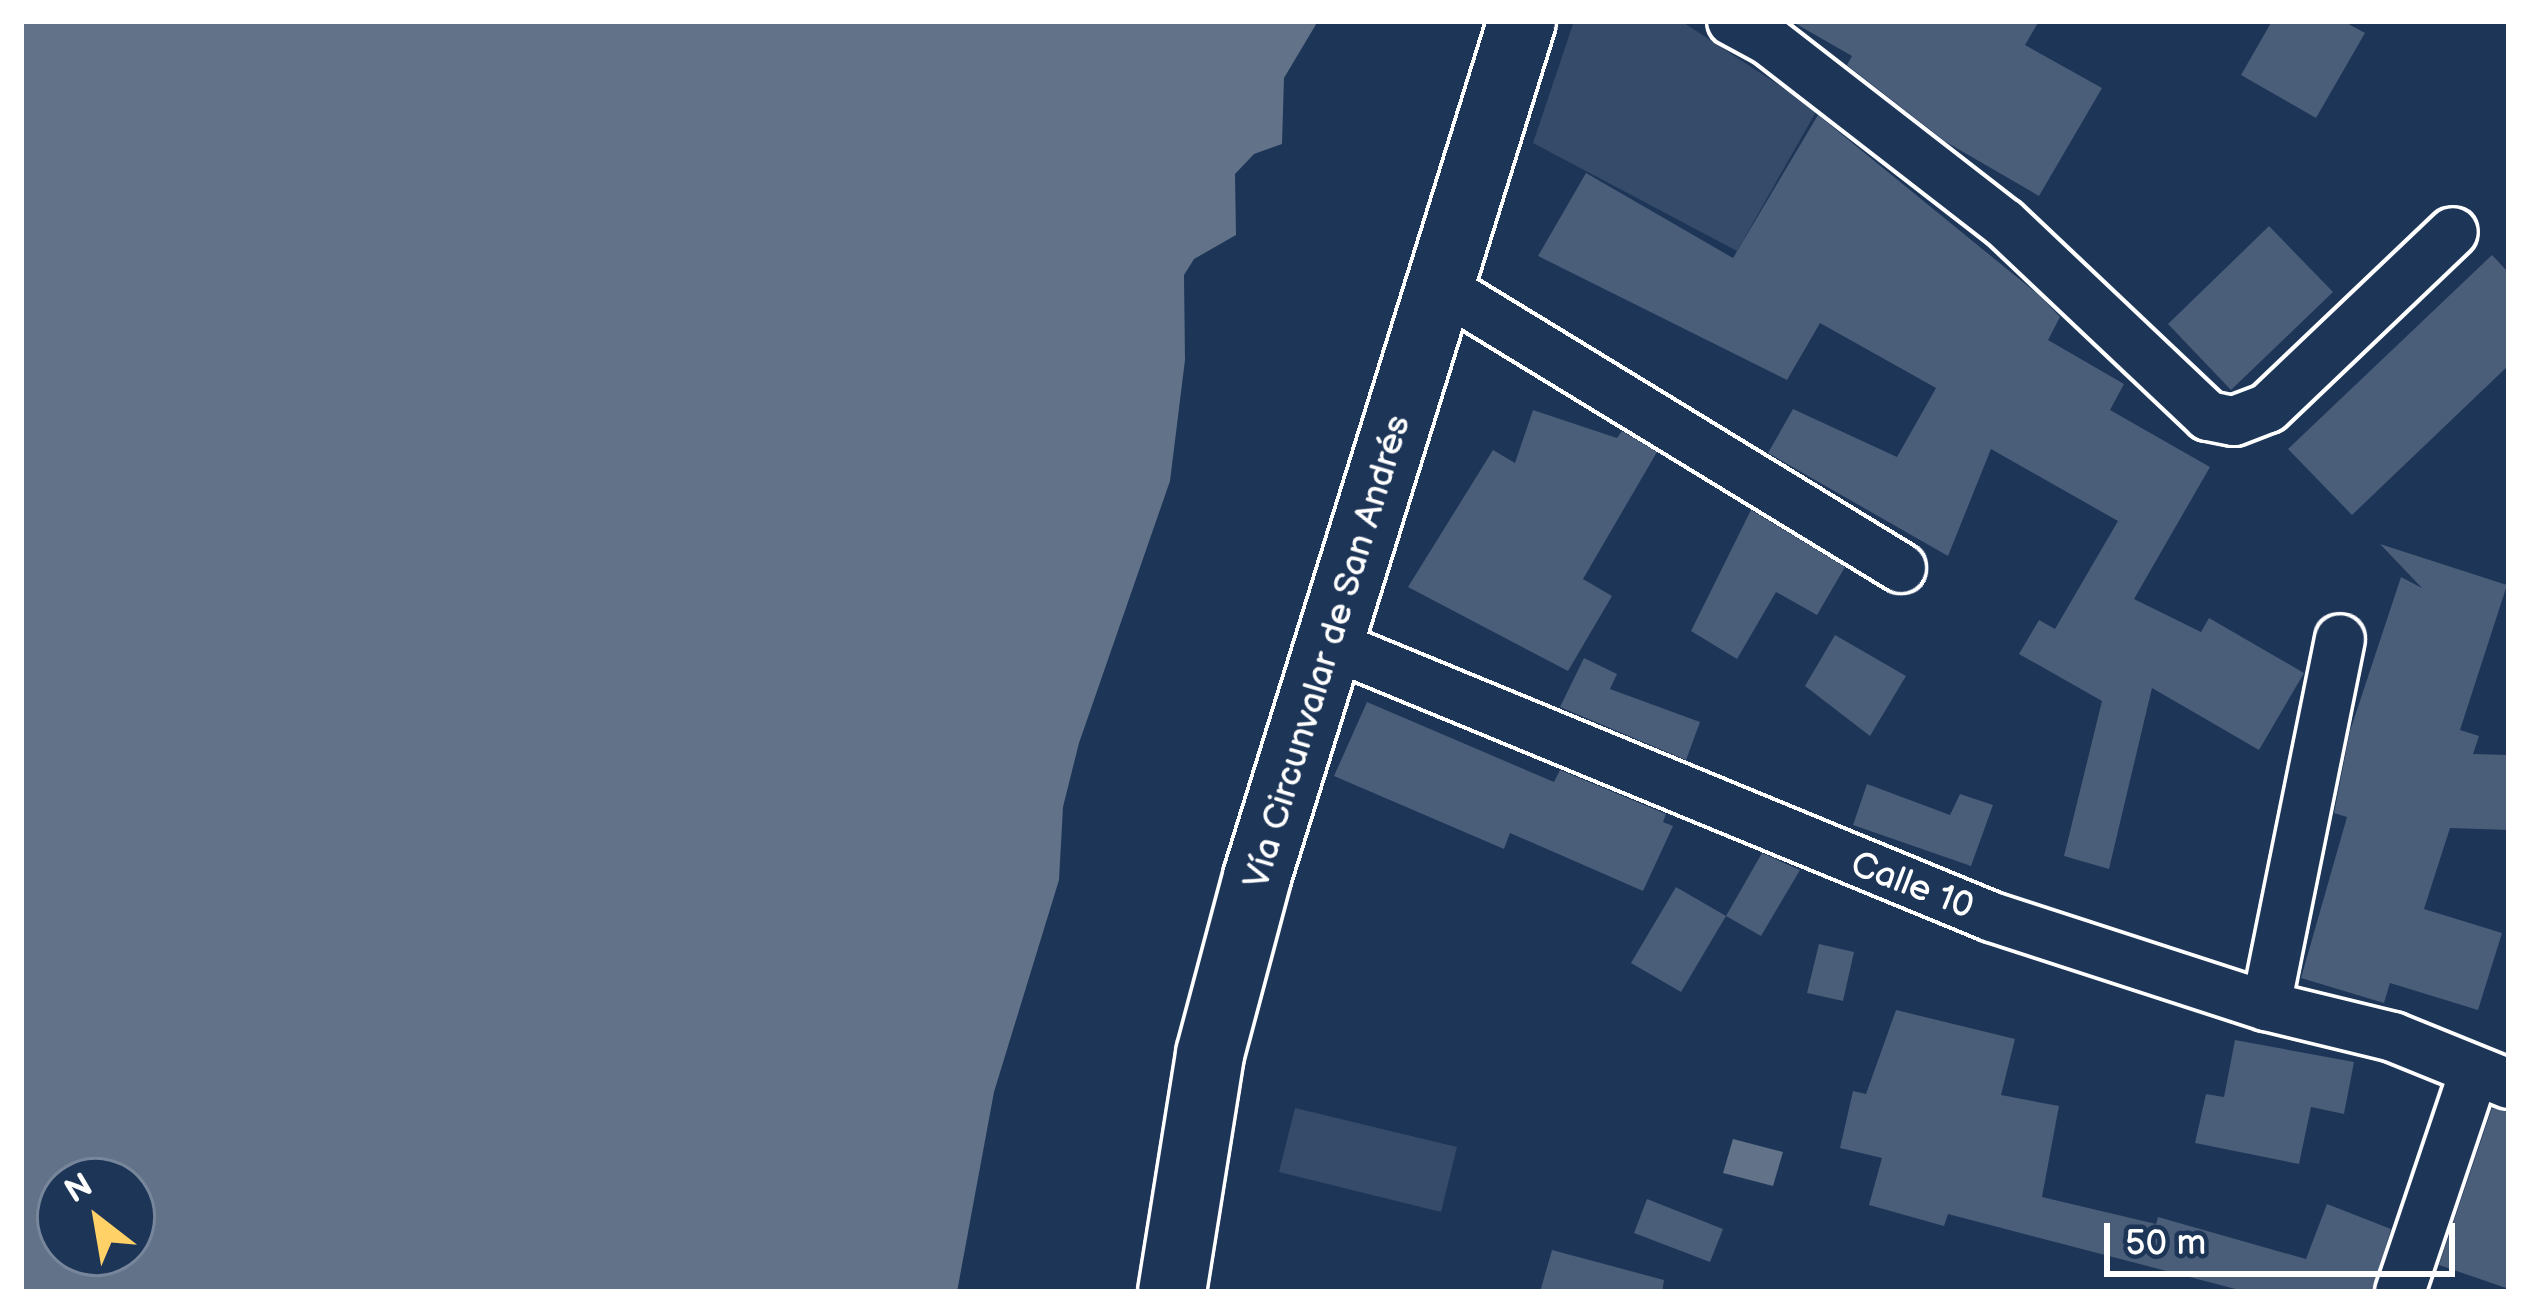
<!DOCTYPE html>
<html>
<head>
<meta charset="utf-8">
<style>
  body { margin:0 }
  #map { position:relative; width:2530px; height:1313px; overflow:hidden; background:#1d3557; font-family:"Balsamiq Sans",sans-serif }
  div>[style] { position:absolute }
  .green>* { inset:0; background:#364b69 }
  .water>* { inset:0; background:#617289 }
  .building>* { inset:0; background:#4a5d79 }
  .roads { filter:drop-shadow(3px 0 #fff) drop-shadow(-3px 0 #fff) drop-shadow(0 3px #fff) drop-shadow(0 -3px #fff) }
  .street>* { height:48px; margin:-24px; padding:0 24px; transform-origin:24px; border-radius:24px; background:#1d3557 }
  .highway>* { height:66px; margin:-33px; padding:0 33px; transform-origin:33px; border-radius:33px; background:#1d3557 }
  span { translate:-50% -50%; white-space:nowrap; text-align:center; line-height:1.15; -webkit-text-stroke:9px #1d3557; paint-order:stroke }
  .street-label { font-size:36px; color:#fff }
  .frame { position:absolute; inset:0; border:24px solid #fff; pointer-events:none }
  .north { position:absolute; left:36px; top:1157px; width:120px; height:120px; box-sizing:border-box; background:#1d3557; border:3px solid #77869a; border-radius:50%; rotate:329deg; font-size:33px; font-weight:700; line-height:48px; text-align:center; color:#fff }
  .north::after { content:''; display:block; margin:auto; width:42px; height:54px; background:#ffd166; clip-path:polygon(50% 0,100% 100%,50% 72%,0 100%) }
  .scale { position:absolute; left:2104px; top:1223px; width:351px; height:54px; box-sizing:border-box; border:6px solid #fff; border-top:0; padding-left:15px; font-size:36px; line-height:42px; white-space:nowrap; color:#fff; -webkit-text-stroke:9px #1d3557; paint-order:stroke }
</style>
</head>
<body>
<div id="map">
  <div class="green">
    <div style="clip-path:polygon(1574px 21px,1681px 21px,1817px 110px,1737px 251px,1533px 143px)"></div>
    <div style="clip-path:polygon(1295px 1108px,1457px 1147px,1441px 1212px,1279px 1172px)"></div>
  </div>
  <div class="water">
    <div style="clip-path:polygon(evenodd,21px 21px,1318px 21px,1284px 78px,1282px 144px,1254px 154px,1235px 174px,1236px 235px,1194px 259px,1184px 275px,1185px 360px,1170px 481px,1079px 743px,1063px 807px,1059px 880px,994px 1092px,957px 1292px,21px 1292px,21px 21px,60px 1181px,132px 1181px,132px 1253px,60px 1253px,60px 1181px)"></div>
    <div style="clip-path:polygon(1733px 1139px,1783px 1152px,1773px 1186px,1723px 1173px)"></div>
  </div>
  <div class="building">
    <div style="clip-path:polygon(1791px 21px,2039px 21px,2025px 45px,2102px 88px,2039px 196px,1946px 142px,1847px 65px,1852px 56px)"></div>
    <div style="clip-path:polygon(2272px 21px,2343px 21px,2365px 33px,2316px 118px,2241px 75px)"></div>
    <div style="clip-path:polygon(1818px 115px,2040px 296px,2060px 317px,2048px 340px,2124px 384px,2110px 410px,2210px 467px,2134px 599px,2201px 632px,2209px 618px,2304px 673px,2259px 750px,2152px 688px,2109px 869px,2064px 856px,2102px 701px,2019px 654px,2039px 620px,2055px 629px,2118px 521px,1991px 449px,1948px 556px,1768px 453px,1793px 409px,1897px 457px,1936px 388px,1820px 323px,1787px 380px,1538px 256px,1586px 173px,1733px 258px)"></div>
    <div style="clip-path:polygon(2269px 226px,2333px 292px,2231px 390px,2168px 324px)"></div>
    <div style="clip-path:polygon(2492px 255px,2509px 273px,2509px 365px,2352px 515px,2288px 449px)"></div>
    <div style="clip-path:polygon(1533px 410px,1617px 438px,1622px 431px,1657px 452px,1583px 579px,1612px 596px,1568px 671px,1408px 587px,1493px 450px,1515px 463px)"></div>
    <div style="clip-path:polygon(1751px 510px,1845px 567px,1817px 615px,1776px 592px,1737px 659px,1691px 631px)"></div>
    <div style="clip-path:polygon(2380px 544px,2507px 585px,2460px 730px,2479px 736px,2473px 754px,2509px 755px,2509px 830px,2450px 828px,2424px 909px,2502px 933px,2478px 1010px,2390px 983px,2384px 1003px,2301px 978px,2347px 817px,2334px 813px,2350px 731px,2401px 577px,2422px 588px)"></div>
    <div style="clip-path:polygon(1835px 635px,1906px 676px,1870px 736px,1805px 686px)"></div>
    <div style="clip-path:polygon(1584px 658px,1617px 674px,1610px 689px,1700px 722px,1686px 760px,1560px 707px)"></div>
    <div style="clip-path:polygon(1367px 702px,1554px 782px,1560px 770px,1666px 814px,1663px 822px,1673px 826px,1643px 891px,1510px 833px,1504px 849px,1334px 776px)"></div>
    <div style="clip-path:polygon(1867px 784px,1950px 815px,1960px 794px,1993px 805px,1971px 866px,1853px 825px)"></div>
    <div style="clip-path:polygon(1762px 853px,1800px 870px,1761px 936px,1726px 916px)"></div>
    <div style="clip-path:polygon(1676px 887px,1726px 916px,1681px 992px,1631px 963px)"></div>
    <div style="clip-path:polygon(1819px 944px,1854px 952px,1843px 1001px,1807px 993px)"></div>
    <div style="clip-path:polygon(1896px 1010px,2015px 1039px,2001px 1095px,2059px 1106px,2042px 1197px,2156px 1224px,2158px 1217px,2306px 1259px,2327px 1204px,2391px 1229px,2372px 1292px,2247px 1292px,1948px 1214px,1944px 1226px,1869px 1205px,1882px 1158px,1840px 1148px,1853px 1091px,1866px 1094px)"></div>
    <div style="clip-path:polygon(2235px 1040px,2354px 1062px,2344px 1114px,2311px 1107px,2299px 1164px,2195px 1143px,2206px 1094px,2224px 1097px)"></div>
    <div style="clip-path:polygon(2492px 1108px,2509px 1112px,2509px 1289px,2439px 1265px)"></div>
    <div style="clip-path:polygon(1647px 1199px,1723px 1229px,1710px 1262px,1634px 1233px)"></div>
    <div style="clip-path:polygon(1552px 1250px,1664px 1280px,1662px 1292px,1540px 1292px)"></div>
  </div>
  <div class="roads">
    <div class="street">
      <div style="left:1732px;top:21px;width:42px;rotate:28.4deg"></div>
      <div style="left:1769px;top:41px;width:297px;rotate:37.8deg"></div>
      <div style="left:2004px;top:223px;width:281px;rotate:43.4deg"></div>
      <div style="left:2208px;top:416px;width:26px;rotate:11deg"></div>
      <div style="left:2234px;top:421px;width:36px;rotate:-21deg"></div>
      <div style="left:2268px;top:408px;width:255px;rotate:-43.6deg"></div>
      <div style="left:1441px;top:287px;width:539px;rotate:31.42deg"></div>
      <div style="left:1330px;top:644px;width:716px;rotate:22.41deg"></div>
      <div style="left:1992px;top:917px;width:288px;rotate:18deg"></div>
      <div style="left:2266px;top:1006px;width:131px;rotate:13.7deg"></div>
      <div style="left:2393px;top:1037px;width:125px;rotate:22.1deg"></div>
      <div style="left:2266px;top:1006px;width:374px;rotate:-78.6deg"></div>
      <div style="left:2400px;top:1292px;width:232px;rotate:-71.4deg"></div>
    </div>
    <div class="highway">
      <div style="left:1172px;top:1292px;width:241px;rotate:-80.9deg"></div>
      <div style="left:1210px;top:1054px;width:183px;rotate:-75.1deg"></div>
      <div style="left:1257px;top:877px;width:896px;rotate:-72.8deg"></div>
    </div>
  </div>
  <div class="street-label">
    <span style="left:1328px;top:652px;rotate:-73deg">Vía Circunvalar de San Andrés</span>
    <span style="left:1912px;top:886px;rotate:21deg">Calle 10</span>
  </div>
  <div class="frame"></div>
  <div class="north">N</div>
  <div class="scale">50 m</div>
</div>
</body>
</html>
